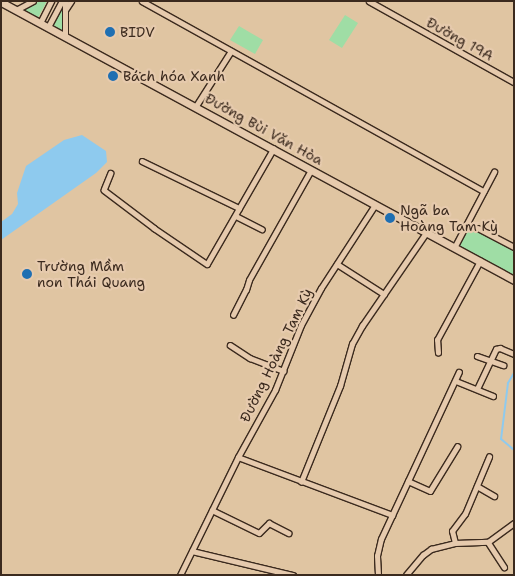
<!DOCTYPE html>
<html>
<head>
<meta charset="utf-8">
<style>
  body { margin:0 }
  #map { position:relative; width:515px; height:576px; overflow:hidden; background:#e0c5a2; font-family:"Shantell Sans",sans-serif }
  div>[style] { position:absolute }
  .green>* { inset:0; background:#9fdda5 }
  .water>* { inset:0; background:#8ecaee }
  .stream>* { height:2px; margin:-1px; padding:0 1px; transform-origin:1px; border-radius:1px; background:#8ecaee }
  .roads { filter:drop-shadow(1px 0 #3b2a1e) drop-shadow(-1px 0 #3b2a1e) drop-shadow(0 1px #3b2a1e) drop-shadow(0 -1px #3b2a1e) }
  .minor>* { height:4.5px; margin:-2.25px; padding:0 2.25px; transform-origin:2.25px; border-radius:2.25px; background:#e6caad }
  .tertiary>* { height:5px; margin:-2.5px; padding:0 2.5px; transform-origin:2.5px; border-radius:2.5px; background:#e6caad }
  .primary>* { height:7px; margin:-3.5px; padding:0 3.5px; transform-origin:3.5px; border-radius:3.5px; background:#e6caad }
  .dots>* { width:14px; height:14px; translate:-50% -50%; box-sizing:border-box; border:2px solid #e6caad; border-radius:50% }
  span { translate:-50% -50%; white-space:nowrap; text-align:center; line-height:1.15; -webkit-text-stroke:4.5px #e6caad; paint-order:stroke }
  .poi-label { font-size:14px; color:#3b2a1e }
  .left { translate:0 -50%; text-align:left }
  .street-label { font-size:14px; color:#3b2a1e }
  .frame { position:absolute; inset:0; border:2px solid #3b2a1e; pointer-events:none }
</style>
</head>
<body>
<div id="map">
  <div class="green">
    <div style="clip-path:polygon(40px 1px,47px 1px,38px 18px,22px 10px)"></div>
    <div style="clip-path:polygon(63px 5px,62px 11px,62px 31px,52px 26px)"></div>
    <div style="clip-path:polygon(345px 15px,358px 23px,342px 48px,329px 40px)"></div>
    <div style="clip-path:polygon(239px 26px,263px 40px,255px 54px,230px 40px)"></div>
    <div style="clip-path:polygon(469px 224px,514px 248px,514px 277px,457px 246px)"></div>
  </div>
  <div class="water">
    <div style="clip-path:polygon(82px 135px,106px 151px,107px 162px,96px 173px,1px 240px,1px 222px,12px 214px,18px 204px,17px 193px,26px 166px,64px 140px)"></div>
  </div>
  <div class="stream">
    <div style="left:514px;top:373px;width:12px;rotate:121deg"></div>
    <div style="left:508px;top:383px;width:56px;rotate:97.1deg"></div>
    <div style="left:501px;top:439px;width:17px;rotate:40deg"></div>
  </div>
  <div class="roads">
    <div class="minor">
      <div style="left:142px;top:1px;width:391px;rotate:29.1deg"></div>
      <div style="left:369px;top:1px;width:166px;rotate:29.2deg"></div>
      <div style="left:196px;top:106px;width:65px;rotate:-57.5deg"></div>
      <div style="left:142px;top:161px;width:108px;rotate:25.9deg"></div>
      <div style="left:111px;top:173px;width:18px;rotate:112deg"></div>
      <div style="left:104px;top:190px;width:63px;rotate:37.2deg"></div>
      <div style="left:154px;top:228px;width:64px;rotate:34.2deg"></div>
      <div style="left:207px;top:264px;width:133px;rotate:-60.1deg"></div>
      <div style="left:236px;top:216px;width:29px;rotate:27deg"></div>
      <div style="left:478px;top:228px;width:41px;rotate:27.8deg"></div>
      <div style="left:454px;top:248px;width:86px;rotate:-62.2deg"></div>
      <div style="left:337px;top:264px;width:56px;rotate:32.6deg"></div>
      <div style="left:233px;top:315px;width:28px;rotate:-63deg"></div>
      <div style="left:246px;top:290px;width:10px;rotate:-73deg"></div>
      <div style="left:249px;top:280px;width:126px;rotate:-60.6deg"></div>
      <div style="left:230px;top:345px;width:24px;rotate:33deg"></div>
      <div style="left:250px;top:358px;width:36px;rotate:21deg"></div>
      <div style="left:438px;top:353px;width:13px;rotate:-94deg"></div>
      <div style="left:437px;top:340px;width:90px;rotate:-61.4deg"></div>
      <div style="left:477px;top:356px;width:28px;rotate:19deg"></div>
      <div style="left:456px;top:381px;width:40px;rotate:22deg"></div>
      <div style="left:477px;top:389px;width:44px;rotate:-64.6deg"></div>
      <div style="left:496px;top:349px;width:4px;rotate:-14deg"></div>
      <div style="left:500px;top:348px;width:15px;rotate:23deg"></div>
      <div style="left:238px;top:457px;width:165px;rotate:20.6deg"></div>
      <div style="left:408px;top:481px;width:24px;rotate:24deg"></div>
      <div style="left:430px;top:491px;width:52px;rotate:-58.5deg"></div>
      <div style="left:301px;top:482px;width:104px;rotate:-67.9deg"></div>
      <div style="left:340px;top:386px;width:44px;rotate:-74.1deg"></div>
      <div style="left:352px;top:344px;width:21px;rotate:-61deg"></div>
      <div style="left:362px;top:326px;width:113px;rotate:-55.5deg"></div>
      <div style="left:477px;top:486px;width:20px;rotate:30deg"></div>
      <div style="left:212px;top:510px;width:52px;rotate:26.1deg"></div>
      <div style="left:259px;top:533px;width:14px;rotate:-45deg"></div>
      <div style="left:269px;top:523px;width:22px;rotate:27deg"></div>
      <div style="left:488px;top:542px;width:30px;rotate:57deg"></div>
      <div style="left:455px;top:543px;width:12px;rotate:-104deg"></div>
      <div style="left:452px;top:531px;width:21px;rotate:-53deg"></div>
      <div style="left:465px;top:514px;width:62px;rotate:-67.2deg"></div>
      <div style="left:192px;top:551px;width:104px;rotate:13.4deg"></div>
      <div style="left:378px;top:575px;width:19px;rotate:-93deg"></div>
      <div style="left:377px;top:556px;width:17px;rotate:-77deg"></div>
      <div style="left:381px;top:539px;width:184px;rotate:-65deg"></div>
      <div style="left:406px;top:575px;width:26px;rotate:-50deg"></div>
      <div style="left:423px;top:555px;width:10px;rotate:-37deg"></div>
      <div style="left:431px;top:549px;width:25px;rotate:-14deg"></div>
      <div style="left:455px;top:543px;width:33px;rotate:-2deg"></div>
      <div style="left:488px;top:542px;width:32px;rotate:-36deg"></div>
    </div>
    <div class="tertiary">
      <div style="left:16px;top:10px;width:19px;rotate:-28deg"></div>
      <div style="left:65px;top:10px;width:11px;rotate:-56deg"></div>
      <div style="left:40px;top:23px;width:25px;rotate:-63deg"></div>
      <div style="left:48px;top:27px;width:30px;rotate:-62deg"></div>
      <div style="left:65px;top:37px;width:36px;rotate:-90deg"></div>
      <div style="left:180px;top:575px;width:131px;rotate:-63.8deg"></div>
      <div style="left:238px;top:457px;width:77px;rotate:-61.1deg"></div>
      <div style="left:275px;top:390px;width:70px;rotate:-68.2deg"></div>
      <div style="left:301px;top:325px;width:42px;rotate:-61.6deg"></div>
      <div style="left:321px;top:288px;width:99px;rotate:-57deg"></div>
    </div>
    <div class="primary">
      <div style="left:1px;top:2px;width:583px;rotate:28.45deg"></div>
    </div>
  </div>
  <div class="dots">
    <div style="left:110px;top:32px;background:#1f6fb2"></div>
    <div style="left:113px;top:76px;background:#1f6fb2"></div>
    <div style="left:390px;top:218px;background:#1f6fb2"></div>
    <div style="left:27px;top:274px;background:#1f6fb2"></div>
  </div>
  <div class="poi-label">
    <span class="left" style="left:120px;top:32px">BIDV</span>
    <span class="left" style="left:123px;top:76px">Bách hóa Xanh</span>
    <span class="left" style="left:400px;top:218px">Ngã ba<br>Hoàng Tam Kỳ</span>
    <span class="left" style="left:37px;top:274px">Trường Mầm<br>non Thái Quang</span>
  </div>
  <div class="street-label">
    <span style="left:460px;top:39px;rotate:29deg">Đường 19A</span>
    <span style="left:264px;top:129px;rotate:29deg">Đường Bùi Văn Hòa</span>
    <span style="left:276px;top:355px;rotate:-64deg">Đường Hoàng Tam Kỳ</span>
  </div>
  <div class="frame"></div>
</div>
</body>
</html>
